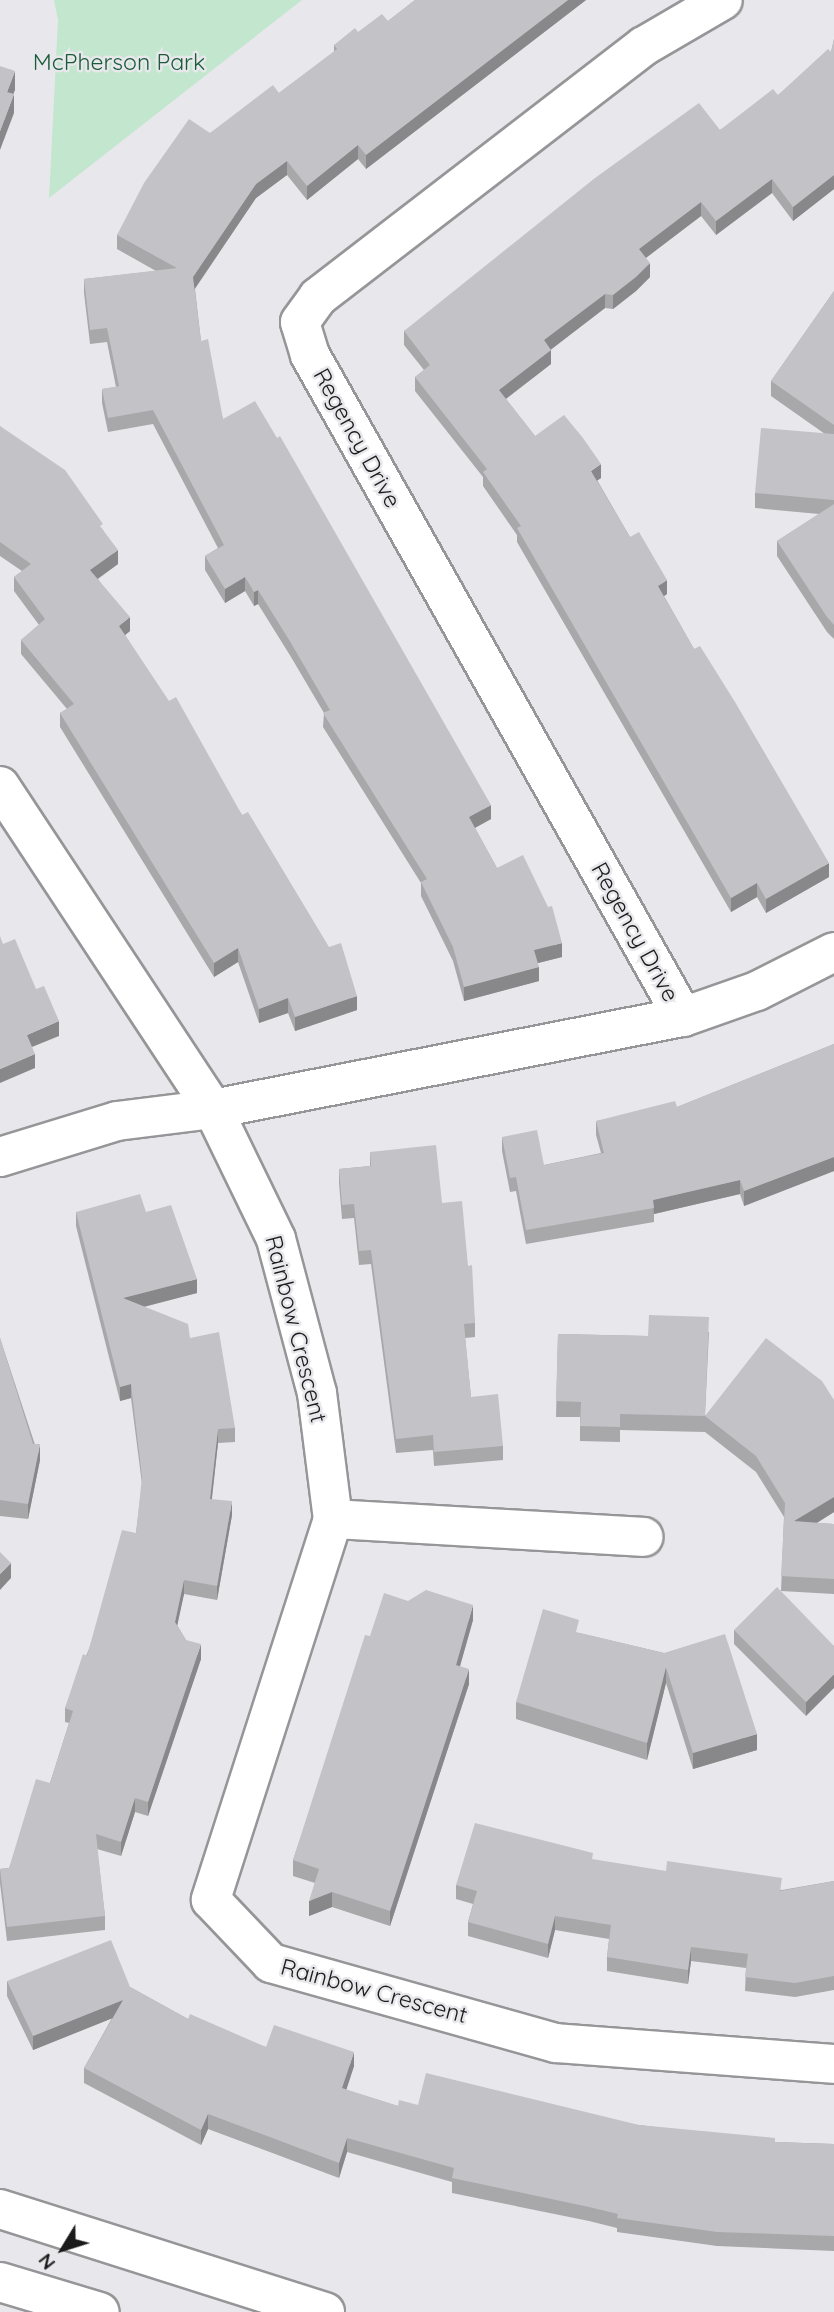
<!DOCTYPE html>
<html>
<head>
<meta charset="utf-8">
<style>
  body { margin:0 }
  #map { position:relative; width:834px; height:2312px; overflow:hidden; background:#e8e8ec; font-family:Quicksand,sans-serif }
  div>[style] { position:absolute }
  .green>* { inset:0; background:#c2e6ce }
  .roads { filter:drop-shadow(2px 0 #969699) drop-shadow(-2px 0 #969699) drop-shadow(0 2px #969699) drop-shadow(0 -2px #969699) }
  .minor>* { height:38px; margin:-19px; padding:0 19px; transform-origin:19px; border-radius:19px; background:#fff }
  .major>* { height:38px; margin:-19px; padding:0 19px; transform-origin:19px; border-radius:19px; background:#fff }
  .wall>* { inset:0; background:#a8a8ab }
  .shaded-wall>* { inset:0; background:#88888b }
  .building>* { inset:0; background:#c3c3c7 }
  span { translate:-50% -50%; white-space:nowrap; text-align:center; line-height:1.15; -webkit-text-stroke:5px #e8e8ec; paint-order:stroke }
  .park-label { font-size:23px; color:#1a5c3a }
  .street-label { font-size:23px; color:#1b1b1c }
  .north { position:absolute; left:28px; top:2214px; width:70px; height:70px; -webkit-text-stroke:5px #e8e8ec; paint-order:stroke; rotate:232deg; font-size:19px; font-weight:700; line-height:28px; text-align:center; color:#1b1b1c }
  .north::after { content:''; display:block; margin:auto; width:24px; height:32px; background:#1b1b1c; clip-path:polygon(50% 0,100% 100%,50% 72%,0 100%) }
</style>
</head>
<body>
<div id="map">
  <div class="green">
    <div style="clip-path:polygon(54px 0,302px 0,49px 198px,58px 20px)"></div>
  </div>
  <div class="roads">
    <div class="minor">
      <div style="left:0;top:786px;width:387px;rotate:56.6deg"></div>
      <div style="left:213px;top:1109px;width:144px;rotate:64.1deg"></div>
      <div style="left:276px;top:1239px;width:159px;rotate:75.1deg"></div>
      <div style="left:317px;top:1393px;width:127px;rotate:82.8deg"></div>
      <div style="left:333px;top:1519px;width:400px;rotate:107.8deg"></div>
      <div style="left:211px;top:1900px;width:87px;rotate:46.4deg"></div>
      <div style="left:271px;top:1963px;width:296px;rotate:15.7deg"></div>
      <div style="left:556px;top:2043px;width:279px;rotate:4.3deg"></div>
      <div style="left:683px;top:1017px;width:760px;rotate:-119.4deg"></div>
      <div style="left:310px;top:355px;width:34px;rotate:-107deg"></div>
      <div style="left:300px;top:322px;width:31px;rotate:-54deg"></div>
      <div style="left:318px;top:297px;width:411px;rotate:-37.6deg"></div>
      <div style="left:644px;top:46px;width:91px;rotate:-30.2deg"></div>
      <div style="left:0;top:1157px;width:122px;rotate:-17.1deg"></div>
      <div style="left:117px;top:1121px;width:97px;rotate:-7.1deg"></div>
      <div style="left:213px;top:1109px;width:479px;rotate:-11.1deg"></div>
      <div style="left:683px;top:1017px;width:78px;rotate:-19.4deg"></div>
      <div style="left:757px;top:991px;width:86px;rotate:-26.9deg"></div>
      <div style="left:333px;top:1519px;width:311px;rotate:3.3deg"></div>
    </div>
    <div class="major">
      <div style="left:0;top:2209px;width:341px;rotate:17.6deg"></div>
      <div style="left:0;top:2282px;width:104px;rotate:16.7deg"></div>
    </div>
  </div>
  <div class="wall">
    <div style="clip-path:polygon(415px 0,586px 0,366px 169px,358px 159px,307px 200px,287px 175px,256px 198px,195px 289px,201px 341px,223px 419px,491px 819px,475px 828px,497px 868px,562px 957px,538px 963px,539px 981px,464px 1001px,453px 961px,421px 896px,421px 883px,323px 727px,324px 713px,291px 657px,258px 604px,254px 606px,245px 591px,225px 603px,205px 570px,205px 556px,218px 548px,153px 424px,108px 432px,102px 403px,102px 389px,116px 387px,107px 342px,90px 344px,84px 293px,84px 279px,156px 271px,117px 249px,117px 235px,210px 133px,279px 93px,334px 52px,334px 45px,358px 32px,388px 21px)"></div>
    <div style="clip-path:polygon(834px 39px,834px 189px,793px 221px,772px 193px,716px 235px,701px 216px,646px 258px,650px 277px,636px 291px,613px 309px,605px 308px,551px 349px,551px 364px,506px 399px,535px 436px,601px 478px,597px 480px,630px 537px,667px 594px,664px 596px,694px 649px,829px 877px,766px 913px,757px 897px,731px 912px,517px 542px,517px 535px,483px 486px,483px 477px,415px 391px,415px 377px,424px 370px,404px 345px,404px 331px,720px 130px,778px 95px,831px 52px)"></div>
    <div style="clip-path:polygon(834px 291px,834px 639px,827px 632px,777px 556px,777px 541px,819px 514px,755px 508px,755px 493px,825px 434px,771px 396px,771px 381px)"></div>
    <div style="clip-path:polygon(0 426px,103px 530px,118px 564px,98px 579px,130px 631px,125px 635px,242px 815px,357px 1010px,295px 1031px,288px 1013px,259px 1023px,238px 962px,214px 977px,60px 727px,60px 713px,67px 709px,21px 654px,21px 640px,39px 625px,14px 591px,14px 577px,22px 571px,0 556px)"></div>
    <div style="clip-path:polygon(834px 1044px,834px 1171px,744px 1206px,740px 1194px,654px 1214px,654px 1222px,526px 1244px,516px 1191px,510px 1192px,502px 1151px,502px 1137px,544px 1165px,601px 1153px,596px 1135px,596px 1121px,677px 1107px)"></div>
    <div style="clip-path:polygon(370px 1152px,442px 1203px,468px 1266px,475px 1323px,475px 1337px,465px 1338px,471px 1397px,503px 1446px,503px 1460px,434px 1466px,433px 1450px,396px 1453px,371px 1264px,359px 1265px,354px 1218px,342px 1219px,339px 1183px,339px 1169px,370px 1166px)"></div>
    <div style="clip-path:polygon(76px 1212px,146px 1212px,197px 1293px,144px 1307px,190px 1338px,235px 1428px,235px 1442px,218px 1443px,212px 1499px,232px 1515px,217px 1600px,184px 1594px,177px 1625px,186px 1640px,201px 1659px,148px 1816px,135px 1812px,121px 1856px,97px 1849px,105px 1916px,105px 1930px,7px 1941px,0 1883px,0 1869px,9px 1868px,50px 1783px,69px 1723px,65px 1722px,65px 1708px,136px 1533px,142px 1484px,131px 1398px,120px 1401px,76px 1226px)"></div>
    <div style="clip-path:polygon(709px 1332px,705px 1415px,834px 1400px,834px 1512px,817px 1523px,834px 1524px,834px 1594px,781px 1591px,784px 1517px,756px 1472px,705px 1432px,620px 1430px,620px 1442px,580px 1441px,580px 1417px,556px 1417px,558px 1334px,648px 1336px)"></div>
    <div style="clip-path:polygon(0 1338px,40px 1460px,28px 1519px,0 1516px)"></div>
    <div style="clip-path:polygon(473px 1620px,460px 1666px,469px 1684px,390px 1926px,332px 1907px,309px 1916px,315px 1883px,293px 1876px,293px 1860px,370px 1636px)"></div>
    <div style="clip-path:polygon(734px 1630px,834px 1646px,806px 1716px,734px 1644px)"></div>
    <div style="clip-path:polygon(579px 1633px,664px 1653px,757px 1750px,693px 1769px,666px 1683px,647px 1760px,516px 1719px,516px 1702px)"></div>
    <div style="clip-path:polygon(593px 1860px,782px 1890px,834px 1881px,834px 1990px,795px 1997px,745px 1991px,746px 1968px,691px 1961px,688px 1984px,607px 1971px,607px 1957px,609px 1939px,555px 1930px,548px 1958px,468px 1936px,468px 1922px,473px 1904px,456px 1899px,456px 1885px)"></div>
    <div style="clip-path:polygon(7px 1981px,130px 1987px,188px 2019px,266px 2047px,354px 2066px,346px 2090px,398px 2106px,418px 2105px,639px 2125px,775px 2142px,834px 2144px,834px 2251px,717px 2246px,617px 2232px,617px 2228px,589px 2221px,452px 2193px,452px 2182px,347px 2152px,339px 2178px,208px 2129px,201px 2145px,84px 2083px,84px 2068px,112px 2018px,33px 2050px,7px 1996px)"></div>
  </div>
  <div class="shaded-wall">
    <div style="clip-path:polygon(568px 0,586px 0,366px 169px,366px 155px)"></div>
    <div style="clip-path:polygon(15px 71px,15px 90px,7px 110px,7px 92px)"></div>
    <div style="clip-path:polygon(14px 94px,14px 113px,0 150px,0 131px)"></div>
    <div style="clip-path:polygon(358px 145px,358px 159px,307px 200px,307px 186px)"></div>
    <div style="clip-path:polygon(287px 161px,287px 175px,256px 198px,193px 291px,193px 277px,256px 184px)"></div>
    <div style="clip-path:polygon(834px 175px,834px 189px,793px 221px,793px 207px)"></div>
    <div style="clip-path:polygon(772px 179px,772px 193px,716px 235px,716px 221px)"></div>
    <div style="clip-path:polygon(701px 202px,701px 216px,639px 263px,639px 249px)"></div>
    <div style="clip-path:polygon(650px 263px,650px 277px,636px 291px,613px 309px,613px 295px)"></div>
    <div style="clip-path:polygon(605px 294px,605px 308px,544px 355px,544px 340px)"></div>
    <div style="clip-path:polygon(551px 350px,551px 364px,499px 404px,499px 390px)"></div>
    <div style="clip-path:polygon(601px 464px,601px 478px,591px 485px,591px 471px)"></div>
    <div style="clip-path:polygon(118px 550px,118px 564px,90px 584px,90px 570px)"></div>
    <div style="clip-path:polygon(245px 577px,245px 591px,225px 603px,225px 589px)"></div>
    <div style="clip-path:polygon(667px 580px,667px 594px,658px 600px,658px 586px)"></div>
    <div style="clip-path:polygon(258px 590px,258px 604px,254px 606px,254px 592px)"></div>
    <div style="clip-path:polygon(130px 617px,130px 631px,119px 640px,119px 626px)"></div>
    <div style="clip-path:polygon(491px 805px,491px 819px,469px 831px,469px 817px)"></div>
    <div style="clip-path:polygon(829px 863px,829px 877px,766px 913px,766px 899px)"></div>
    <div style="clip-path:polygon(757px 883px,757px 897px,731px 912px,731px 898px)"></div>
    <div style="clip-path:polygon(562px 943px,562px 957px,534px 964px,534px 950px)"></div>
    <div style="clip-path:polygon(238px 948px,238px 962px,214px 977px,214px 963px)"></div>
    <div style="clip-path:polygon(539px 967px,539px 981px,464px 1001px,464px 987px)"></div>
    <div style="clip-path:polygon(357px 996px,357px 1010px,295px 1031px,295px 1017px)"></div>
    <div style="clip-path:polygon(288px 998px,288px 1013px,259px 1023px,259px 1009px)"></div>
    <div style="clip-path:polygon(59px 1021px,59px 1036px,27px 1049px,27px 1035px)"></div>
    <div style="clip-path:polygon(35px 1054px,35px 1068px,0 1083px,0 1069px)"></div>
    <div style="clip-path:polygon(834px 1157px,834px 1171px,744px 1206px,744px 1191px)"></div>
    <div style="clip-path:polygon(740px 1180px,740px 1194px,654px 1214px,653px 1200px)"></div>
    <div style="clip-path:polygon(197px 1279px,197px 1293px,123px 1312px,123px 1298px)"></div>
    <div style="clip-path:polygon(131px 1384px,131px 1398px,120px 1401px,120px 1387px)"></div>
    <div style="clip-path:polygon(218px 1429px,218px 1443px,210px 1513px,210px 1499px)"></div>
    <div style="clip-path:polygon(40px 1444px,40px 1460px,28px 1519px,28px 1504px)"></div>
    <div style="clip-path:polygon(834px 1497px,834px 1512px,794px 1537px,794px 1521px)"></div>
    <div style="clip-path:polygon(232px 1501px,232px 1515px,217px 1600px,217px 1586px)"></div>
    <div style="clip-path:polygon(11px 1563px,11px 1578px,0 1590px,0 1574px)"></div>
    <div style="clip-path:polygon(184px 1580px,184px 1594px,175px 1636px,175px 1622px)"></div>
    <div style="clip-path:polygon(473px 1605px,473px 1620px,456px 1680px,456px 1665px)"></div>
    <div style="clip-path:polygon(201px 1644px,201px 1659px,148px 1816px,148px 1802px)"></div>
    <div style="clip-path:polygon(666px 1667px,666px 1683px,647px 1760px,647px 1743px)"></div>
    <div style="clip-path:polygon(469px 1669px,469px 1684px,390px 1926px,390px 1911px)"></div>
    <div style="clip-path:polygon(834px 1674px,834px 1688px,806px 1716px,806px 1702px)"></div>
    <div style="clip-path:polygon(757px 1734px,757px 1750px,693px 1769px,693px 1753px)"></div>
    <div style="clip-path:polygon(135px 1798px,135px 1812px,121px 1856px,121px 1842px)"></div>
    <div style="clip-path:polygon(332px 1892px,332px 1907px,309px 1916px,309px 1901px)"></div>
    <div style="clip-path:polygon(555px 1916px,555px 1930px,548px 1958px,548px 1944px)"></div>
    <div style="clip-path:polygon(691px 1947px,691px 1961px,688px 1984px,688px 1970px)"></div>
    <div style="clip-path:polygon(123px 2000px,123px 2014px,33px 2050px,33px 2036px)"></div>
    <div style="clip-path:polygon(354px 2052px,354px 2066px,342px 2103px,342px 2088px)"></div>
    <div style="clip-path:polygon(208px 2114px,208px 2129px,201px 2145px,201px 2130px)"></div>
    <div style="clip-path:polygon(347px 2138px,347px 2152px,339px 2178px,339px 2163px)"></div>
  </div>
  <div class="building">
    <div style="clip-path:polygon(415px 0,568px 0,366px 155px,358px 145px,307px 186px,287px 161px,256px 184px,193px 277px,201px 341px,208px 339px,223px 419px,255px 401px,277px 438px,280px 436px,491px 805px,469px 817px,497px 868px,523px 855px,548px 907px,552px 906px,562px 943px,534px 950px,539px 967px,464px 987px,453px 947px,421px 882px,427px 879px,323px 713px,330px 710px,291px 643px,258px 590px,254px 592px,245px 577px,225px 589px,205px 556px,224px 545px,153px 410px,108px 418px,102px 389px,119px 386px,107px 328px,90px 330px,84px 279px,177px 268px,117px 235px,144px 183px,189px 119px,210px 133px,273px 85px,279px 93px,337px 49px,334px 45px,355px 28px,358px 32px,382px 14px,388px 21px)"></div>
    <div style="clip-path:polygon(834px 39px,834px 175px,793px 207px,772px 179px,716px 221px,701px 202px,639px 249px,650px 263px,636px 277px,613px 295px,605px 294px,544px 340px,551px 350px,499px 390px,535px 436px,564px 415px,583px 438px,601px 464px,591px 471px,630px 537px,639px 532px,667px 580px,658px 586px,694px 649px,700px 646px,735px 702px,829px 863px,766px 899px,757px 883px,731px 898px,517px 528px,521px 526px,483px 472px,487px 469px,415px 377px,430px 365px,404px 331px,595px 178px,699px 103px,720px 130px,773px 89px,778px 95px,828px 49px,831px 52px)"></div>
    <div style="clip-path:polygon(0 66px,15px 71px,7px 92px,14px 94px,0 131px)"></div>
    <div style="clip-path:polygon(834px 291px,834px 425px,771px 381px)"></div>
    <div style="clip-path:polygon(0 426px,65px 470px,103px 524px,100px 526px,118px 550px,90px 570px,130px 617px,119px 626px,169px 701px,176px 697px,242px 815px,248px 812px,329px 947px,341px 943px,357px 996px,295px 1017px,288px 998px,259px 1009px,238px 948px,214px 963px,60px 713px,74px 704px,21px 640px,45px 619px,14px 577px,31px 564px,0 542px)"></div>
    <div style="clip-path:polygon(761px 428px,834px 434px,834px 500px,755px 493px)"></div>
    <div style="clip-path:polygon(834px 504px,834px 625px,827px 617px,777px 541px)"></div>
    <div style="clip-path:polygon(0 936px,3px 944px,15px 939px,36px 989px,44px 986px,59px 1021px,27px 1035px,35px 1054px,0 1069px)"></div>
    <div style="clip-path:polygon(834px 1044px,834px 1157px,744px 1191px,740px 1180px,653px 1200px,654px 1208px,526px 1230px,516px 1177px,510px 1178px,502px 1137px,537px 1130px,544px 1165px,604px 1153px,596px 1121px,675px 1101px,677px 1107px)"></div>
    <div style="clip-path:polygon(436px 1145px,442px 1203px,462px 1201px,468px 1266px,472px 1265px,475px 1323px,464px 1324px,471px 1397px,498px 1394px,503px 1446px,434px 1452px,433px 1435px,396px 1439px,371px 1250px,359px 1251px,354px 1204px,342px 1205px,339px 1169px,371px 1166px,370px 1152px)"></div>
    <div style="clip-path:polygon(140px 1194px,146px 1212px,171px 1205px,197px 1279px,123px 1298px,188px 1324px,190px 1338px,219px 1332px,235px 1428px,218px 1429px,210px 1499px,232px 1501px,217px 1586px,184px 1580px,175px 1622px,186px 1640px,201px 1644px,148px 1802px,135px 1798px,121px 1842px,96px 1834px,105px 1916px,7px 1927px,0 1869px,9px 1868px,36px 1779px,50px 1783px,73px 1711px,65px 1708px,83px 1654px,87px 1656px,122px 1530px,136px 1533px,142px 1477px,131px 1384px,120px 1387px,76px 1212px)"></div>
    <div style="clip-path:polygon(649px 1315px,709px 1317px,705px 1416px,766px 1338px,822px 1381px,834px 1400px,834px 1497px,794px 1521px,834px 1524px,834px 1579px,781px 1576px,785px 1503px,756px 1456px,705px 1416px,620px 1414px,620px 1427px,580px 1426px,581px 1402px,556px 1401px,558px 1334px,648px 1336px)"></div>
    <div style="clip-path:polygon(0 1338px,33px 1444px,40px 1444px,28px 1504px,0 1500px)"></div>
    <div style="clip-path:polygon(0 1552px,11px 1563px,0 1574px)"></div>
    <div style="clip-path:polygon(777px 1587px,834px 1646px,834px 1674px,806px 1702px,734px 1630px)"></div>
    <div style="clip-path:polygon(426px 1590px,473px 1605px,456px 1665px,469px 1669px,390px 1911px,332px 1892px,309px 1901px,319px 1869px,293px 1860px,365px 1635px,370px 1636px,384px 1593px,408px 1601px)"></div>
    <div style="clip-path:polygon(543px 1609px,579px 1620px,576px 1632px,664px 1653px,725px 1634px,757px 1734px,693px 1753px,666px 1667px,647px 1743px,516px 1702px)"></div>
    <div style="clip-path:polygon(475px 1823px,593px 1853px,592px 1859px,666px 1871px,667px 1861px,782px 1878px,780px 1891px,834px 1881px,834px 1976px,795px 1983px,745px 1977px,748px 1954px,691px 1947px,688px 1970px,607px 1957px,611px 1925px,555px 1916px,548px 1944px,468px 1922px,477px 1891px,456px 1885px)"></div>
    <div style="clip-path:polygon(111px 1940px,130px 1987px,188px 2019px,190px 2014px,266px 2047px,274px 2025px,354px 2052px,342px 2088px,398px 2106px,399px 2100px,418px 2105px,426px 2073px,639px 2125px,775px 2138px,775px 2142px,834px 2144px,834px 2236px,717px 2232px,617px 2218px,618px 2214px,589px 2207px,452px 2178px,454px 2168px,347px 2138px,339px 2163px,208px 2114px,201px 2130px,84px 2068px,123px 2000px,33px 2036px,7px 1981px)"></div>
  </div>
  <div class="park-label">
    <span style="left:119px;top:62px">McPherson Park</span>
  </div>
  <div class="street-label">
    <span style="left:357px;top:438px;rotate:61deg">Regency Drive</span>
    <span style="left:635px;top:932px;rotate:61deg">Regency Drive</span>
    <span style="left:296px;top:1329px;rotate:76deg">Rainbow Crescent</span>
    <span style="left:374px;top:1991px;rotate:15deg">Rainbow Crescent</span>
  </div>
  <div class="north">N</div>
</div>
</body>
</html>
